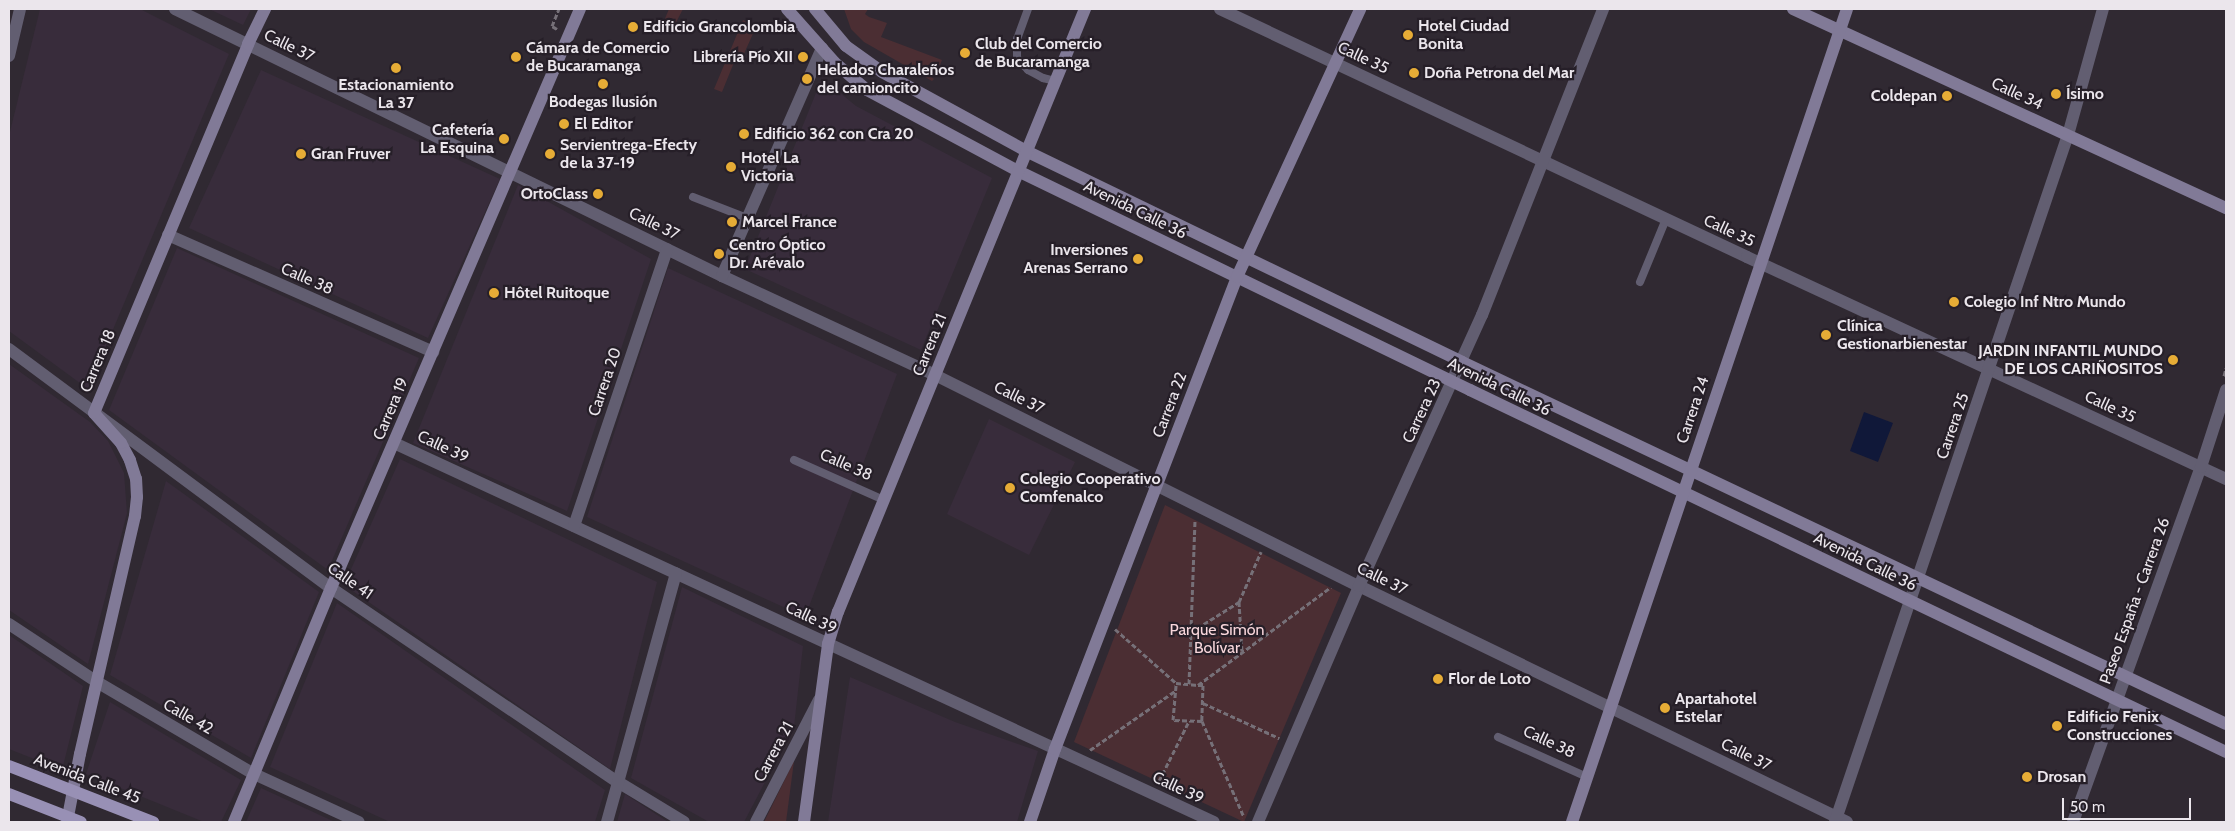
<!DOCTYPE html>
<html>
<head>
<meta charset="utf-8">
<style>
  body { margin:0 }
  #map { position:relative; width:2235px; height:831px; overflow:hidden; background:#302932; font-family:Cabin,sans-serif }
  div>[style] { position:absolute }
  .built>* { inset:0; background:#382c3b }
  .green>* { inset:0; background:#4b2e33 }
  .water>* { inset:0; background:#101839 }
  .path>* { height:3px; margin-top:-1.5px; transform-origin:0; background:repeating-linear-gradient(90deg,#767078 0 5px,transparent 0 7.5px) }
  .lane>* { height:8px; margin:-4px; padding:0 4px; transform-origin:4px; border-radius:4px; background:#625e71 }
  .street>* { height:12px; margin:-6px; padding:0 6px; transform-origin:6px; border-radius:6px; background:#625e71 }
  .secondary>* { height:12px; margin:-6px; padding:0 6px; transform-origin:6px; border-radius:6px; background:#817a97 }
  .primary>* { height:12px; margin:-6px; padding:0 6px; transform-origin:6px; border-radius:6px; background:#9890b5 }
  .dots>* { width:14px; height:14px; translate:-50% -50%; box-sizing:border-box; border:2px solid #261f28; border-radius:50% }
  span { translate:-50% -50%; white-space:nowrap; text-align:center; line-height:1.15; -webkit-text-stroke:4.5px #261f28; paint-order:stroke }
  .poi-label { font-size:16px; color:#ebe6ec; font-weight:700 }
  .left { translate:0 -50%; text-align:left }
  .right { translate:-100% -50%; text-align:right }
  .street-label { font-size:16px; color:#ebe6ec }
  .park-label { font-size:16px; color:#f8d6db }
  .frame { position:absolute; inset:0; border:10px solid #ebe6ec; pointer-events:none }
  .scale { position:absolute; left:2062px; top:798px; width:129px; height:22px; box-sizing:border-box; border:2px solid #ebe6ec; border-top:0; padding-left:6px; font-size:15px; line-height:18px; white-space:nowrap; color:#ebe6ec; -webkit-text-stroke:4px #261f28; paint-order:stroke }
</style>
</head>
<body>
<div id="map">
  <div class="built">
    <div style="clip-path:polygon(40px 9px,140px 9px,229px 54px,88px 389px,9px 331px,9px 136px)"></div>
    <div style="clip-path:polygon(209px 9px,251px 9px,243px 25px)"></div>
    <div style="clip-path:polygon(261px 70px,500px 179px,428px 338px,189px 228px)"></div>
    <div style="clip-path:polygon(822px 78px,856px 106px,992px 178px,921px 350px,745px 269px)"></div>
    <div style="clip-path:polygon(518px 185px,651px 259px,567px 511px,413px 443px)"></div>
    <div style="clip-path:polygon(177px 248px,419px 358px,328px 570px,109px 410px)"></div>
    <div style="clip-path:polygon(668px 268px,897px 374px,805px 617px,587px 517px)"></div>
    <div style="clip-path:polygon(9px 364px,90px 422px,108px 441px,124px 473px,127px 513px,88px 664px,9px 610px)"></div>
    <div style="clip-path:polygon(989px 419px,1075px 462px,1029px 555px,947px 514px)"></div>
    <div style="clip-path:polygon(400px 459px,657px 582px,610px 769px,344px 585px)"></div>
    <div style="clip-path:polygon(166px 481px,319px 592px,251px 758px,110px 675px)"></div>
    <div style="clip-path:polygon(682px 587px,803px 646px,794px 727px,744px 822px,709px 822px,631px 778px)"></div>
    <div style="clip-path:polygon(337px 603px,605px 790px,595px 822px,390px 822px,270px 767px)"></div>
    <div style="clip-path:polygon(9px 635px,83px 686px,62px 770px,9px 749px)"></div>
    <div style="clip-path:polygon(850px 677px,955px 722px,1038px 751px,1017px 822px,828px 822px)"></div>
    <div style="clip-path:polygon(110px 702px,241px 780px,221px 822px,204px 822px,86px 774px)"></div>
    <div style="clip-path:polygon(261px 788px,335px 822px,246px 822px)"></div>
    <div style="clip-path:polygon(625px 794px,668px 822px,617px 822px)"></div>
  </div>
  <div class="green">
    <div style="clip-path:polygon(669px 9px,683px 9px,671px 32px,661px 28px)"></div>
    <div style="clip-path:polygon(844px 9px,868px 9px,865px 14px,869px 17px,887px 23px,881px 37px,942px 60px,940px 65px,935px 63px,930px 76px,934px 79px,932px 81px,864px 42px,851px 29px)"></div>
    <div style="clip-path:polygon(743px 20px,756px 27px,743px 56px,737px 55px,722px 92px,714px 89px)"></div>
    <div style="clip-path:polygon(1165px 505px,1341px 593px,1244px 822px,1074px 742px)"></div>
    <div style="clip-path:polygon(794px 761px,786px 822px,764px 822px)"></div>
  </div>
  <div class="water">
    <div style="clip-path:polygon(1864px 412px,1893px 423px,1878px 462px,1850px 451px)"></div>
  </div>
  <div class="path">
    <div style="left:557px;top:29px;width:6px;rotate:-149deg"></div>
    <div style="left:552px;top:26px;width:18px;rotate:-68deg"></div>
    <div style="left:2224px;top:376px;width:8px;rotate:-76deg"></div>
    <div style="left:1115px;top:629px;width:81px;rotate:41.5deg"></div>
    <div style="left:1191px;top:632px;width:57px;rotate:-32deg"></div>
    <div style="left:1242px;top:651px;width:49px;rotate:-93.5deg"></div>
    <div style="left:1239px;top:602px;width:55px;rotate:-66.3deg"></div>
    <div style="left:1189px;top:684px;width:164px;rotate:-87.9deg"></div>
    <div style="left:1198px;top:685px;width:5px"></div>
    <div style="left:1203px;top:685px;width:36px;rotate:92deg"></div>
    <div style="left:1202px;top:721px;width:29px;rotate:-178deg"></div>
    <div style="left:1173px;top:720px;width:37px;rotate:-85deg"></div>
    <div style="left:1176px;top:683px;width:22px;rotate:5deg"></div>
    <div style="left:1198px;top:685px;width:165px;rotate:-36.4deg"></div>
    <div style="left:1203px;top:703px;width:84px;rotate:24.7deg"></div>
    <div style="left:1202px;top:721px;width:105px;rotate:66.4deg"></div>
    <div style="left:1090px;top:750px;width:103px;rotate:-34.8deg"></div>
    <div style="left:1159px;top:781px;width:67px;rotate:-63.4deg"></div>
  </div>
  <div class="lane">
    <div style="left:1028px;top:9px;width:32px;rotate:110deg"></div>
    <div style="left:1017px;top:39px;width:19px;rotate:90deg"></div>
    <div style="left:1017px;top:58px;width:16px;rotate:47deg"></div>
    <div style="left:1028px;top:70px;width:17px;rotate:28deg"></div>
    <div style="left:1043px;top:78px;width:12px;rotate:14deg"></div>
    <div style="left:693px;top:197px;width:58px;rotate:21.3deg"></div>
    <div style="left:1640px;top:282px;width:68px;rotate:-67.6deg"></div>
    <div style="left:794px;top:460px;width:98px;rotate:24deg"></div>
    <div style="left:1498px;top:737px;width:98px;rotate:24.2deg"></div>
  </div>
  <div class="street">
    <div style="left:175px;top:9px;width:609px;rotate:26.02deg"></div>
    <div style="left:722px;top:276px;width:235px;rotate:24.9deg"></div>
    <div style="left:935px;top:375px;width:474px;rotate:26.5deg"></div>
    <div style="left:1359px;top:586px;width:542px;rotate:25.81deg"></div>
    <div style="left:1220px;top:9px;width:582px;rotate:25.2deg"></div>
    <div style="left:1747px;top:257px;width:528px;rotate:24.87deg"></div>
    <div style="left:9px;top:56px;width:48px;rotate:-76.8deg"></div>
    <div style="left:168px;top:235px;width:290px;rotate:23.8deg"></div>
    <div style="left:722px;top:276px;width:249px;rotate:-66.3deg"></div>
    <div style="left:9px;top:349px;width:401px;rotate:36.6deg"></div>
    <div style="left:331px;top:588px;width:346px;rotate:34.1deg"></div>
    <div style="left:618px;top:782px;width:77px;rotate:31.2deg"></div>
    <div style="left:394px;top:443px;width:903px;rotate:24.81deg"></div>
    <div style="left:574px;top:526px;width:292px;rotate:-71.4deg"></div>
    <div style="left:9px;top:624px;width:105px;rotate:33.4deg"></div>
    <div style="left:97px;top:682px;width:182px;rotate:30.4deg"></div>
    <div style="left:254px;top:774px;width:115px;rotate:24.6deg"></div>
    <div style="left:607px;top:822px;width:258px;rotate:-74.5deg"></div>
    <div style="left:756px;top:822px;width:137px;rotate:-62.7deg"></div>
    <div style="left:1258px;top:822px;width:257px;rotate:-66.8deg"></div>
    <div style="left:1359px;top:586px;width:298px;rotate:-65.6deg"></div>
    <div style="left:1482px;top:315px;width:329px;rotate:-68.4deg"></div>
    <div style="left:1835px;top:822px;width:725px;rotate:-71.27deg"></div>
    <div style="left:2068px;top:135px;width:131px;rotate:-74.5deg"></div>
    <div style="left:2073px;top:822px;width:377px;rotate:-70.2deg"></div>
    <div style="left:2201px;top:467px;width:81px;rotate:-72deg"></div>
  </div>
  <div class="secondary">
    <div style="left:787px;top:9px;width:71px;rotate:48.4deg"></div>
    <div style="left:834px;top:62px;width:43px;rotate:40.3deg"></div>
    <div style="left:867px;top:90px;width:171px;rotate:28.2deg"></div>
    <div style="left:1018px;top:171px;width:502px;rotate:25.85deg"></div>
    <div style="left:1470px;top:390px;width:838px;rotate:25.59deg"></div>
    <div style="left:815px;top:9px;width:48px;rotate:50deg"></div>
    <div style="left:846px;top:46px;width:44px;rotate:35.8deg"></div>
    <div style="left:882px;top:72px;width:164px;rotate:28.7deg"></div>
    <div style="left:1026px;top:151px;width:484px;rotate:25.8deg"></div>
    <div style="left:1462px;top:362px;width:845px;rotate:25.35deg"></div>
    <div style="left:1793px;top:9px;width:477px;rotate:24.7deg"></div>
    <div style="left:67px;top:822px;width:69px;rotate:-79.2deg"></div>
    <div style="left:80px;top:754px;width:244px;rotate:-77deg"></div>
    <div style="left:135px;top:516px;width:19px;rotate:-84deg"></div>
    <div style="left:137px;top:497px;width:18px;rotate:-93deg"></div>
    <div style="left:136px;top:479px;width:20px;rotate:-108deg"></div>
    <div style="left:130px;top:460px;width:19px;rotate:-118deg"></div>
    <div style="left:121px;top:443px;width:40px;rotate:-132deg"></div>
    <div style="left:94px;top:413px;width:400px;rotate:-67.3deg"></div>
    <div style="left:248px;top:44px;width:39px;rotate:-64deg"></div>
    <div style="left:234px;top:822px;width:253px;rotate:-67.5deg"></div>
    <div style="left:331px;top:588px;width:630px;rotate:-66.73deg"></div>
    <div style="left:804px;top:822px;width:180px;rotate:-82.3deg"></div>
    <div style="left:828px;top:644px;width:34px;rotate:-73deg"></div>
    <div style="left:838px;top:612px;width:652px;rotate:-67.73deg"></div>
    <div style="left:1030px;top:822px;width:77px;rotate:-71.1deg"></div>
    <div style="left:1055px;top:749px;width:506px;rotate:-68.91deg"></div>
    <div style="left:1237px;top:277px;width:295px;rotate:-65.3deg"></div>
    <div style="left:1572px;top:822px;width:858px;rotate:-71.31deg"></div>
  </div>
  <div class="primary">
    <div style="left:9px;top:766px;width:155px;rotate:21.3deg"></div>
    <div style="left:9px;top:794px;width:77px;rotate:21.3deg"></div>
  </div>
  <div class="dots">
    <div style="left:633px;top:27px;background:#e6ac36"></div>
    <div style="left:1408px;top:35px;background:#e6ac36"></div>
    <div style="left:965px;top:53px;background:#e6ac36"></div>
    <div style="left:516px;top:57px;background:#e6ac36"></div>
    <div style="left:803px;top:57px;background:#e6ac36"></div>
    <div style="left:396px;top:68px;background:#e6ac36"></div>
    <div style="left:1414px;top:73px;background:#e6ac36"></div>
    <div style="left:807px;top:79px;background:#e6ac36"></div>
    <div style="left:603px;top:84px;background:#e6ac36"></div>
    <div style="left:2056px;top:94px;background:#e6ac36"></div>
    <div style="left:1947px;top:96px;background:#e6ac36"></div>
    <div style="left:564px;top:124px;background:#e6ac36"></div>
    <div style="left:744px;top:134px;background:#e6ac36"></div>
    <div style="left:504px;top:139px;background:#e6ac36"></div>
    <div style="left:301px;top:154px;background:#e6ac36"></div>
    <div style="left:550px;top:154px;background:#e6ac36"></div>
    <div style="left:731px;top:167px;background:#e6ac36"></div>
    <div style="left:598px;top:194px;background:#e6ac36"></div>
    <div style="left:732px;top:222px;background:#e6ac36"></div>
    <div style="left:719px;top:254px;background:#e6ac36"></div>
    <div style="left:1138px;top:259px;background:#e6ac36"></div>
    <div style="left:494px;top:293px;background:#e6ac36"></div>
    <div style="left:1954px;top:302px;background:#e6ac36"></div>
    <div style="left:1826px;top:335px;background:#e6ac36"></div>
    <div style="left:2173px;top:360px;background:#e6ac36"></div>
    <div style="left:1010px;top:488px;background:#e6ac36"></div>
    <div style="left:1438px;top:679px;background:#e6ac36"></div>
    <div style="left:1665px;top:708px;background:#e6ac36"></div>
    <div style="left:2057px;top:726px;background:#e6ac36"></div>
    <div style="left:2027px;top:777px;background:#e6ac36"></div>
  </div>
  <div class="poi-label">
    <span class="left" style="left:1418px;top:35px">Hotel Ciudad<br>Bonita</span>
    <span class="left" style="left:643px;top:27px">Edificio Grancolombia</span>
    <span class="left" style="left:975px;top:53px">Club del Comercio<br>de Bucaramanga</span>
    <span class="left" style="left:526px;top:57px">Cámara de Comercio<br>de Bucaramanga</span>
    <span class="right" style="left:793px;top:57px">Librería Pío XII</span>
    <span class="left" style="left:817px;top:79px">Helados Charaleños<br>del camioncito</span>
    <span class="left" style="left:1424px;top:73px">Doña Petrona del Mar</span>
    <span style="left:396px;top:94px">Estacionamiento<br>La 37</span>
    <span class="left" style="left:2066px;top:94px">Ísimo</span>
    <span class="right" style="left:1937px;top:96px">Coldepan</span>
    <span style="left:603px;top:102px">Bodegas Ilusión</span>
    <span class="left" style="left:574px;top:124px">El Editor</span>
    <span class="right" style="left:494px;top:139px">Cafetería<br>La Esquina</span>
    <span class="left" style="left:754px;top:134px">Edificio 362 con Cra 20</span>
    <span class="left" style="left:560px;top:154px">Servientrega-Efecty<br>de la 37-19</span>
    <span class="left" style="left:311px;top:154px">Gran Fruver</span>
    <span class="left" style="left:741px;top:167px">Hotel La<br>Victoria</span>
    <span class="right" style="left:588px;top:194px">OrtoClass</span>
    <span class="left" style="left:742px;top:222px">Marcel France</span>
    <span class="left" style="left:729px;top:254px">Centro Óptico<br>Dr. Arévalo</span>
    <span class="right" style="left:1128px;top:259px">Inversiones<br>Arenas Serrano</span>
    <span class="left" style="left:504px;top:293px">Hôtel Ruitoque</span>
    <span class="left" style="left:1964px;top:302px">Colegio Inf Ntro Mundo</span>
    <span class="left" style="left:1837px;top:335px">Clínica<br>Gestionarbienestar</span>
    <span class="right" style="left:2163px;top:360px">JARDIN INFANTIL MUNDO<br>DE LOS CARIÑOSITOS</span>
    <span class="left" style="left:1020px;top:488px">Colegio Cooperativo<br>Comfenalco</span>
    <span class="left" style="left:1448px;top:679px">Flor de Loto</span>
    <span class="left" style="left:1675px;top:708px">Apartahotel<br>Estelar</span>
    <span class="left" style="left:2067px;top:726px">Edificio Fenix<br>Construcciones</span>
    <span class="left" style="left:2037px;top:777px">Drosan</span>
  </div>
  <div class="street-label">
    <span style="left:289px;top:46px;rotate:26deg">Calle 37</span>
    <span style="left:1363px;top:58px;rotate:25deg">Calle 35</span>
    <span style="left:2017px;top:94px;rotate:25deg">Calle 34</span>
    <span style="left:1135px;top:210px;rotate:26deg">Avenida Calle 36</span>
    <span style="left:654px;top:224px;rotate:26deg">Calle 37</span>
    <span style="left:1729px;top:231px;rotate:25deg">Calle 35</span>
    <span style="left:307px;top:279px;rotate:24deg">Calle 38</span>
    <span style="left:930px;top:345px;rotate:-68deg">Carrera 21</span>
    <span style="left:98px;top:361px;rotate:-67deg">Carrera 18</span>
    <span style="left:605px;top:382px;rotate:-71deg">Carrera 20</span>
    <span style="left:1499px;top:387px;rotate:26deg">Avenida Calle 36</span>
    <span style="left:1019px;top:398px;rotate:26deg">Calle 37</span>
    <span style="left:1170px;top:405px;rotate:-69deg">Carrera 22</span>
    <span style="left:2110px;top:407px;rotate:25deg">Calle 35</span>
    <span style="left:391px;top:409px;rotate:-67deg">Carrera 19</span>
    <span style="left:1693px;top:410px;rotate:-71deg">Carrera 24</span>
    <span style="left:1422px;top:411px;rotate:-65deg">Carrera 23</span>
    <span style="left:1953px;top:426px;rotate:-71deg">Carrera 25</span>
    <span style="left:443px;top:447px;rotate:25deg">Calle 39</span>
    <span style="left:846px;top:465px;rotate:24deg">Calle 38</span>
    <span style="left:1865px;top:562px;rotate:26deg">Avenida Calle 36</span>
    <span style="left:1382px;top:579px;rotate:26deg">Calle 37</span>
    <span style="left:350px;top:581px;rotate:35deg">Calle 41</span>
    <span style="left:2135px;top:601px;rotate:-70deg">Paseo España - Carrera 26</span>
    <span style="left:811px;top:618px;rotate:25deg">Calle 39</span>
    <span style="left:188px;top:717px;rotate:30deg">Calle 42</span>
    <span style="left:1549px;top:742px;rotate:25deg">Calle 38</span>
    <span style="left:774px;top:752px;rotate:-62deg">Carrera 21</span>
    <span style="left:1746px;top:755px;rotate:26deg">Calle 37</span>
    <span style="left:87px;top:779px;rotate:21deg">Avenida Calle 45</span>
    <span style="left:1178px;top:788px;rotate:25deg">Calle 39</span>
  </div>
  <div class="park-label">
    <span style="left:1217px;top:639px">Parque Simón<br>Bolívar</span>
  </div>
  <div class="frame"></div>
  <div class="scale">50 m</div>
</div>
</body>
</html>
